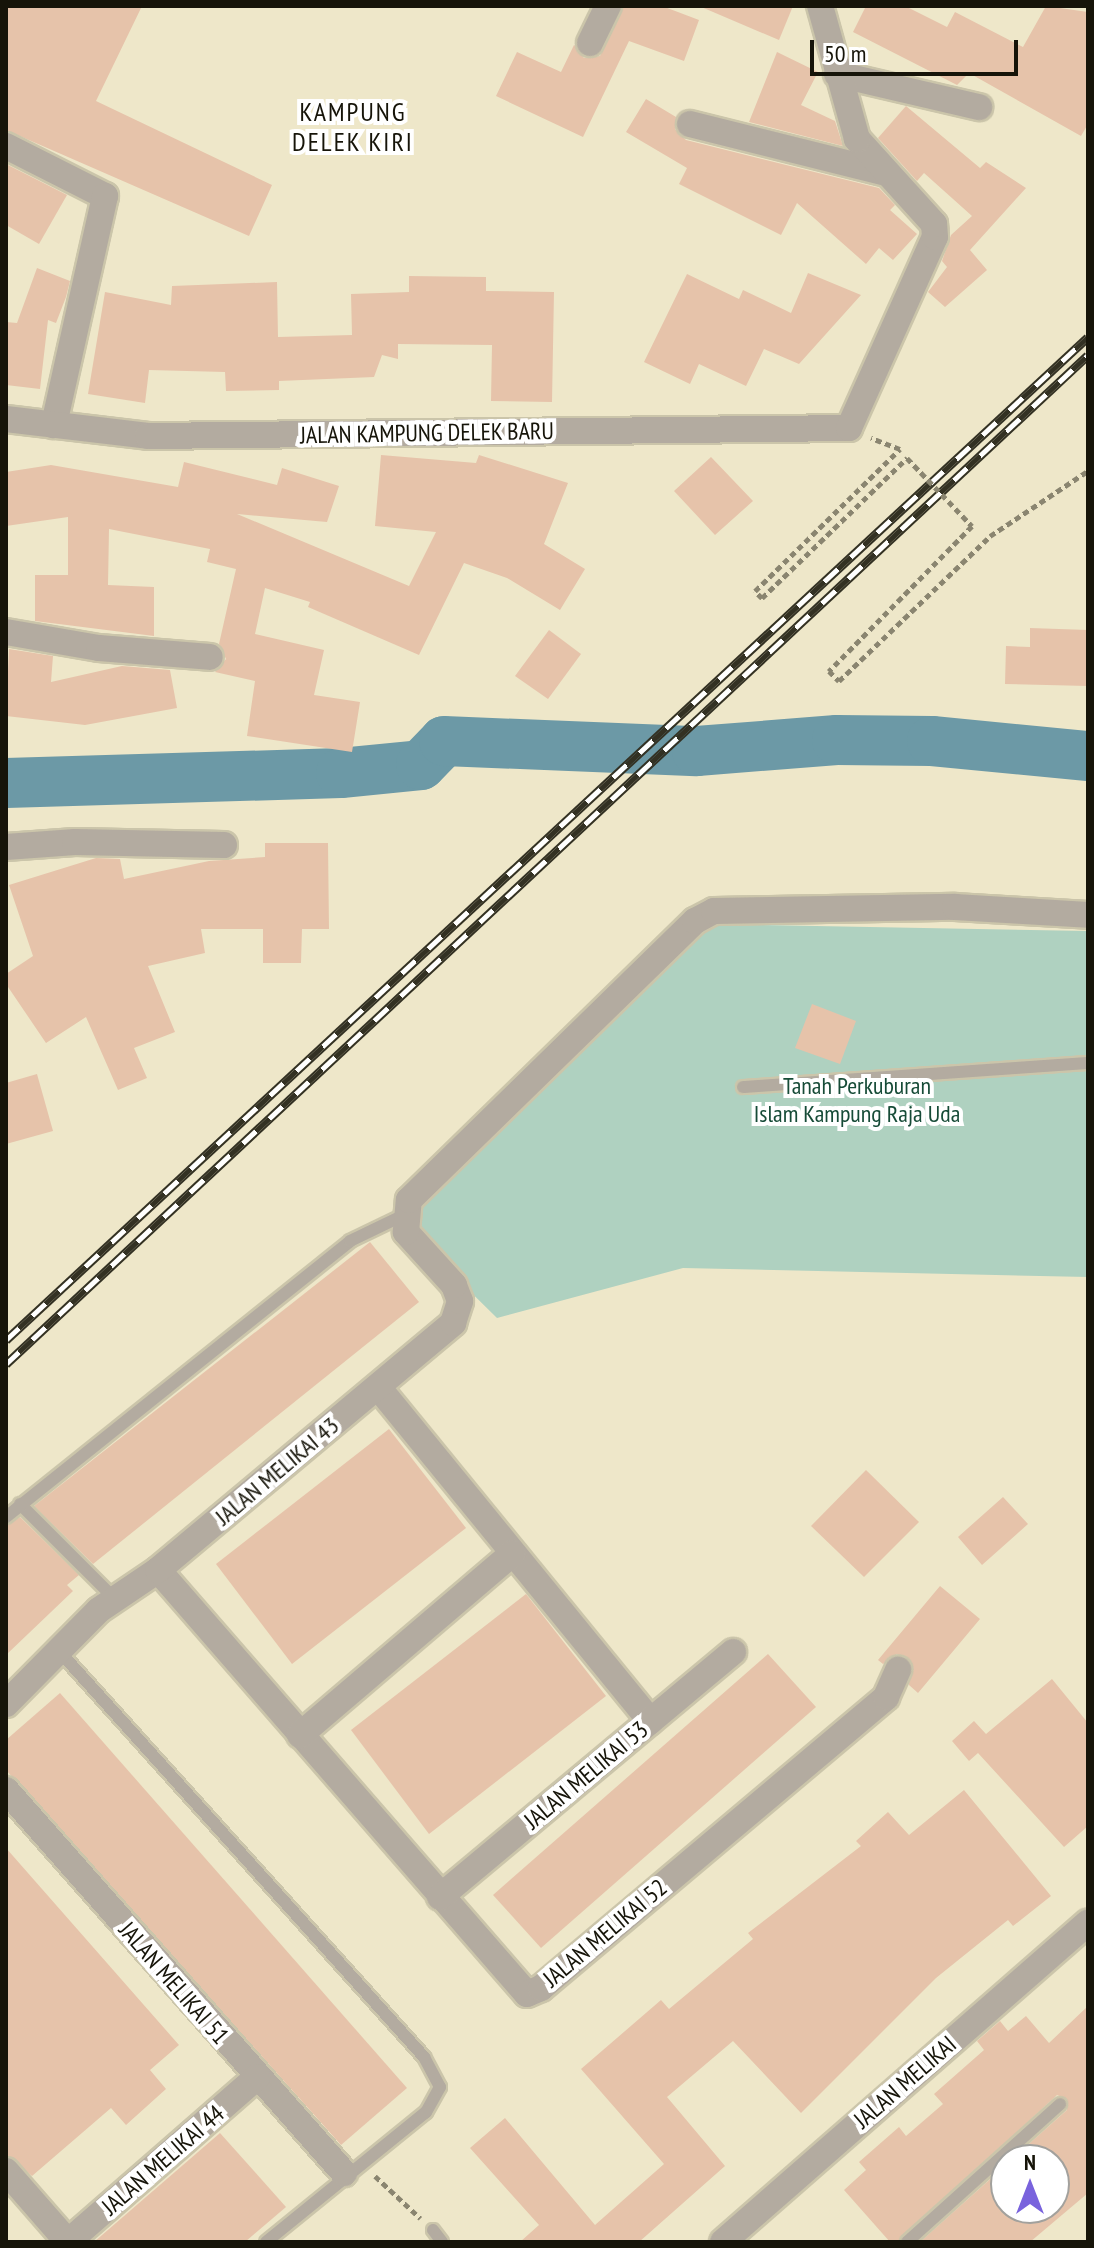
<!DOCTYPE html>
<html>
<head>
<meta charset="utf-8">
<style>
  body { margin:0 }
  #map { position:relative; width:1094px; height:2248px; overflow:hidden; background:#eee7c9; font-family:"PT Sans Narrow",sans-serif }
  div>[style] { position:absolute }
  .green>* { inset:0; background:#afd1c0 }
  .river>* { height:50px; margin:-25px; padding:0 25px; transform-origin:25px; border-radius:25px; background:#6c99a6 }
  .building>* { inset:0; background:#e6c3aa }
  .path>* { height:5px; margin-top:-2.5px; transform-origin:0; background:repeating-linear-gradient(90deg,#8a8570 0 6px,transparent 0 10px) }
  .roads { filter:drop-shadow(2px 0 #cbc5aa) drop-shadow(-2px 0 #cbc5aa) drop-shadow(0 2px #cbc5aa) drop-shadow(0 -2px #cbc5aa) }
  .lane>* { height:12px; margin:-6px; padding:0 6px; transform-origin:6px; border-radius:6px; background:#b3aba0 }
  .street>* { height:26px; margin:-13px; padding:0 13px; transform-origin:13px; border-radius:13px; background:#b3aba0 }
  .rail>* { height:9px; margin-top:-4.5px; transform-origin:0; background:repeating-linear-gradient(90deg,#fff 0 18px,#333123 0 36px); box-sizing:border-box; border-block:2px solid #333123 }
  .path-bridge>* { height:5px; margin-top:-2.5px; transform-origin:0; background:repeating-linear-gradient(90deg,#8a8570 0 6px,transparent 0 10px) }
  span { translate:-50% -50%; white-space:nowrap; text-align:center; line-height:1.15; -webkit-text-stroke:8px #fff; paint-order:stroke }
  .street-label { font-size:24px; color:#161409 }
  .park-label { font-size:24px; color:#164b37 }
  .neighbourhood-label { font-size:26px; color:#161409; letter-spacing:2px }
  .frame { position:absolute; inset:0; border:8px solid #161409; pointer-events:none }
  .north { position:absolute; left:990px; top:2144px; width:80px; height:80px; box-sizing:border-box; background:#fff; border:2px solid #a2a19d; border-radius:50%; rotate:0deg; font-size:22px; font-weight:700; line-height:32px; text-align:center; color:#161409 }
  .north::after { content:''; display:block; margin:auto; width:28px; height:36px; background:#7963dd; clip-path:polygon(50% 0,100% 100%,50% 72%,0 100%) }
  .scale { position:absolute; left:810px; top:40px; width:208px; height:36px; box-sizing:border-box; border:4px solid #161409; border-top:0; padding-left:10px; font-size:24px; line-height:28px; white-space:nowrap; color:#161409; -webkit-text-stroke:6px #fff; paint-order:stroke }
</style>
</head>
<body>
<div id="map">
  <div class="green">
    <div style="clip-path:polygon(712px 924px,1088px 931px,1088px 1277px,683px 1268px,497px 1318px,432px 1254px,415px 1222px,424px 1194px,687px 938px)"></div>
  </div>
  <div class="river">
    <div style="left:6px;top:783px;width:335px;rotate:-1.7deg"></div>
    <div style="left:341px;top:773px;width:80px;rotate:-5.7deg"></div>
    <div style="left:421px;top:765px;width:33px;rotate:-46deg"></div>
    <div style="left:444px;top:741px;width:253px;rotate:2.3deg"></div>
    <div style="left:697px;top:751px;width:140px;rotate:-4.5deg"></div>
    <div style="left:837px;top:740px;width:95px;rotate:0.6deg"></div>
    <div style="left:932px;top:741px;width:157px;rotate:5.5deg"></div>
  </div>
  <div class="building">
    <div style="clip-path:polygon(6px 6px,142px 6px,96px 101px,272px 185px,249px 236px,6px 130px)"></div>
    <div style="clip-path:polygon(624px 6px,662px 6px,699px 20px,684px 61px,629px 41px,583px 137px,496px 96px,517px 52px,561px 72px,574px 45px,584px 58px,600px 56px)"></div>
    <div style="clip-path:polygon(699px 6px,793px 6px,779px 40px)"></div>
    <div style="clip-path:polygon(866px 6px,905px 6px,947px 27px,955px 12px,1023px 47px,1046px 6px,1088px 12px,1088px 124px,1081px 136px,969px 73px,957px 85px,853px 32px)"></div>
    <div style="clip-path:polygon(777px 52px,818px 72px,801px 105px,835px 121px,843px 146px,749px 122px)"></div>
    <div style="clip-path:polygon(646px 99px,676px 117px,675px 129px,686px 140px,879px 188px,895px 205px,890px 210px,917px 234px,893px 260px,879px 248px,866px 264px,797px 203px,781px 235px,679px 184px,687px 168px,626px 132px)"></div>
    <div style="clip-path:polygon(906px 106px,980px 168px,986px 162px,1026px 188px,970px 250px,987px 270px,945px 307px,928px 292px,947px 267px,942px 261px,951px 235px,972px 216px,924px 173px,917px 181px,878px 138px)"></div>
    <div style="clip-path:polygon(6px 164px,67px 195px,39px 244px,6px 225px)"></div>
    <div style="clip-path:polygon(37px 268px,70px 281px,66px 297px,56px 323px,48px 320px,40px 389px,6px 385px,6px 322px,17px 323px)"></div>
    <div style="clip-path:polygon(808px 273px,861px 295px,799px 364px,764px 349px,746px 386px,699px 364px,690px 384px,644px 362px,687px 274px,739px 299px,743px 290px,791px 313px)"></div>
    <div style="clip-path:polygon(409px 276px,486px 277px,486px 291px,554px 292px,552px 402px,491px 401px,492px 345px,398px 344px,398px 359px,382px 355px,374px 377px,279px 381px,279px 390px,226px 391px,225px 372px,149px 370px,145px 403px,88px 394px,105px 292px,171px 305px,172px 286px,277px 282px,278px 337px,352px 335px,351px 294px,409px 292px)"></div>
    <div style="clip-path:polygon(381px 455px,476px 463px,479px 455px,568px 483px,544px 544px,585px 569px,560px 610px,507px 578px,464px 563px,419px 655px,308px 607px,310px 602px,265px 588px,255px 634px,324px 650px,314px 695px,360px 702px,352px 752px,247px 736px,255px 681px,215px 672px,226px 659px,219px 644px,236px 569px,207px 562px,210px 549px,109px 529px,108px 585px,154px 587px,154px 636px,35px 621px,35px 575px,68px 575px,68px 517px,6px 526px,6px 472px,51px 465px,178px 487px,184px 462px,277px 485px,282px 468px,339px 486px,327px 522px,237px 514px,409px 586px,436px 532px,375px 526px)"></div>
    <div style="clip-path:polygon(711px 457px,753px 501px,715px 535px,674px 491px)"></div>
    <div style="clip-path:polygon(1030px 628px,1088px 630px,1088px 686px,1005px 684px,1006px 646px,1030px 647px)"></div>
    <div style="clip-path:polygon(549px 630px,581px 654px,548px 699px,515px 676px)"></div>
    <div style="clip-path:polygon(9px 649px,53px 656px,51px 682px,122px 666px,170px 670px,177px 708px,85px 725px,6px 716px)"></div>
    <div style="clip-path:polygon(265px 843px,328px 843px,329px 929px,302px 929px,301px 963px,263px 963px,263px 929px,201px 929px,205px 953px,148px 966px,175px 1032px,134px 1048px,147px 1078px,118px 1090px,86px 1017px,46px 1043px,6px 984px,6px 974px,33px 956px,9px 885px,96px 858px,120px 859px,124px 879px,209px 861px,265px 857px)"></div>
    <div style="clip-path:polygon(812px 1004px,856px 1021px,840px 1064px,795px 1048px)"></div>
    <div style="clip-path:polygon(37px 1074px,53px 1131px,6px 1144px,6px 1083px)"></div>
    <div style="clip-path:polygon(370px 1242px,419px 1302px,93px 1564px,34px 1506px)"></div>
    <div style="clip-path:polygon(389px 1429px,466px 1528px,292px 1664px,216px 1564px)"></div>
    <div style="clip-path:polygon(866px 1470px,919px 1522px,864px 1577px,811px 1526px)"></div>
    <div style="clip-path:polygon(1003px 1497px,1028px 1524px,982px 1565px,958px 1537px)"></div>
    <div style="clip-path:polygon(20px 1517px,79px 1575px,67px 1585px,73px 1591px,6px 1655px,6px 1526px)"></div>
    <div style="clip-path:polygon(940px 1586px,980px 1619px,918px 1693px,909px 1685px,910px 1660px,897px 1654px,883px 1664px,878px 1660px)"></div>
    <div style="clip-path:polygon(526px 1594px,606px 1696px,429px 1834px,351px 1730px)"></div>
    <div style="clip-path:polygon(768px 1654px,816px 1707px,541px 1948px,493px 1895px)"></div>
    <div style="clip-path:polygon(1052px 1679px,1088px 1723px,1088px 1826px,1064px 1847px,978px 1753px,969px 1761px,952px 1741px,974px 1721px,986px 1734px)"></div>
    <div style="clip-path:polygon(60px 1693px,407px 2088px,341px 2145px,6px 1770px,6px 1740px)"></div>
    <div style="clip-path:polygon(964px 1790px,1051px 1896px,1013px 1926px,1008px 1920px,936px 1978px,801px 2113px,733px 2041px,667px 2097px,725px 2166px,639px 2242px,520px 2242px,539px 2225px,470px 2148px,505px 2118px,595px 2225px,664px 2164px,581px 2069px,661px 2000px,669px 2009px,753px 1939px,748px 1933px,861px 1846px,856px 1841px,888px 1812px,909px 1835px)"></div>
    <div style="clip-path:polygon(6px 1848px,179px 2045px,150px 2070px,166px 2089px,126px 2125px,111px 2108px,32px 2176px,6px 2154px)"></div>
    <div style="clip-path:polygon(1088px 2006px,1088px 2193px,1030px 2242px,920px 2242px,1006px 2165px,1006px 2208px,1054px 2208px,1054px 2160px,1011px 2160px,1067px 2110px,1067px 2099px,1057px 2095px,898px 2242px,890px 2242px,844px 2190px,866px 2170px,859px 2162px,899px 2127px,906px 2136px,943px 2104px,934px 2094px,984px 2050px,977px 2041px,1000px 2021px,1008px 2031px,1026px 2016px,1049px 2043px)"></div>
    <div style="clip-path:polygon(220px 2133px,286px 2207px,245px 2242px,94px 2242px)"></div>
  </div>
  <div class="path">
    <div style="left:762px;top:598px;width:10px;rotate:-135deg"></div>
    <div style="left:755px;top:591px;width:203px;rotate:-44.4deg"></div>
    <div style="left:900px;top:449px;width:31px;rotate:-159deg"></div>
    <div style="left:829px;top:671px;width:14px;rotate:45deg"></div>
    <div style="left:839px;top:681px;width:209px;rotate:-43.8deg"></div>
    <div style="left:990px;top:536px;width:118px;rotate:-33.6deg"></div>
    <div style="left:375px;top:2176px;width:62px;rotate:43deg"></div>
  </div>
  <div class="roads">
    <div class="lane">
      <div style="left:743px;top:1087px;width:346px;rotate:-4deg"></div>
      <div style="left:20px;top:1504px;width:133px;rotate:45deg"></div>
      <div style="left:6px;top:1517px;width:441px;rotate:-38.7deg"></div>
      <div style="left:350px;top:1241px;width:60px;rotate:-25.7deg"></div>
      <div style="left:60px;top:1652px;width:545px;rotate:48.05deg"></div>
      <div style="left:424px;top:2057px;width:34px;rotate:62deg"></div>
      <div style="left:440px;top:2087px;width:29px;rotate:119deg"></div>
      <div style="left:426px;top:2112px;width:206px;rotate:140.9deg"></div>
      <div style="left:433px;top:2230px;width:15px;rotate:53deg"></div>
      <div style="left:907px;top:2242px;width:206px;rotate:-42deg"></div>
    </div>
    <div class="street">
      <div style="left:590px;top:43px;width:41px;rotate:-64.1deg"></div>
      <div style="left:837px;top:74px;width:146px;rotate:13.1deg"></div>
      <div style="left:690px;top:124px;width:198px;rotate:14deg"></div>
      <div style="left:6px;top:146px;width:111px;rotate:26.8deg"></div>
      <div style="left:105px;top:196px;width:235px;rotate:102.6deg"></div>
      <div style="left:6px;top:419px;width:143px;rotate:6.8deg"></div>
      <div style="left:148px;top:436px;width:701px;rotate:-0.65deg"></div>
      <div style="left:849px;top:428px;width:209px;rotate:-65.8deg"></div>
      <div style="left:935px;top:237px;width:13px;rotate:-94deg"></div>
      <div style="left:934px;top:224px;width:115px;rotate:-132.2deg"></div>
      <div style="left:857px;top:139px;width:138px;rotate:-105.5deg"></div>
      <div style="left:6px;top:632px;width:94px;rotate:9.8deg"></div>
      <div style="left:99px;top:648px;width:111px;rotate:4.6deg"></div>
      <div style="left:6px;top:847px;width:69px;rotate:-4.1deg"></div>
      <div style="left:75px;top:842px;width:149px;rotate:1.2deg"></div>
      <div style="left:378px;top:1387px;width:431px;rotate:50.8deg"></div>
      <div style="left:158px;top:1570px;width:562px;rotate:48.97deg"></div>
      <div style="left:527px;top:1994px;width:15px;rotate:-23deg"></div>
      <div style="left:541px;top:1988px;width:451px;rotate:-40.1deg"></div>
      <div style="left:886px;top:1697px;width:30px;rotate:-66deg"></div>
      <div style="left:6px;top:1704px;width:132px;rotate:-45.3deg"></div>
      <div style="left:99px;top:1610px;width:71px;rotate:-34.1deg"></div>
      <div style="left:158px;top:1570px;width:385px;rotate:-39.9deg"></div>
      <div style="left:453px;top:1323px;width:23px;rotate:-72deg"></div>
      <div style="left:460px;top:1301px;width:17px;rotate:-111deg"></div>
      <div style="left:454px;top:1285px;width:72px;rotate:-132.2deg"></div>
      <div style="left:406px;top:1232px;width:32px;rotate:-85deg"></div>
      <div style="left:409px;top:1200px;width:400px;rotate:-44.3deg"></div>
      <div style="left:695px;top:921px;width:21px;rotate:-28deg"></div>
      <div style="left:714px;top:911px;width:241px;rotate:-1deg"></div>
      <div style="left:955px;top:907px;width:133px;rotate:3.4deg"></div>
      <div style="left:300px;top:1735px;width:280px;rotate:-40.5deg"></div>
      <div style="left:6px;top:1790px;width:511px;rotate:48.57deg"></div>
      <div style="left:440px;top:1897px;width:382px;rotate:-39.9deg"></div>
      <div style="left:6px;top:2171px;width:94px;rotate:48.9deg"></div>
      <div style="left:68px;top:2242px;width:251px;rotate:-41.1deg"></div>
      <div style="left:723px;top:2242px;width:485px;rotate:-41.2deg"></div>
    </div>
  </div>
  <div class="rail">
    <div style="left:6px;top:1340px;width:1475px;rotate:-42.83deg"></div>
    <div style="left:6px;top:1364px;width:1479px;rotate:-43deg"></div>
  </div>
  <div class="path-bridge">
    <div style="left:762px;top:598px;width:202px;rotate:-44deg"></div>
    <div style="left:907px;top:458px;width:94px;rotate:46.3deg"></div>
    <div style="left:972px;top:526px;width:204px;rotate:134.6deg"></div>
  </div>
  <div class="street-label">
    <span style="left:427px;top:433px;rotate:-1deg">JALAN KAMPUNG DELEK BARU</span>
    <span style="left:277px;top:1471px;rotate:-40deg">JALAN MELIKAI 43</span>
    <span style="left:586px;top:1775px;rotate:-40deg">JALAN MELIKAI 53</span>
    <span style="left:605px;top:1933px;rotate:-40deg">JALAN MELIKAI 52</span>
    <span style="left:174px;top:1983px;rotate:49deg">JALAN MELIKAI 51</span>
    <span style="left:905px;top:2082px;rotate:-41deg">JALAN MELIKAI</span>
    <span style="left:163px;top:2160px;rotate:-41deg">JALAN MELIKAI 44</span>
  </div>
  <div class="park-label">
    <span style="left:857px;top:1100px">Tanah Perkuburan<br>Islam Kampung Raja Uda</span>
  </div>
  <div class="neighbourhood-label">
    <span style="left:353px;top:127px">KAMPUNG<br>DELEK KIRI</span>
  </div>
  <div class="frame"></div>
  <div class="north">N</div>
  <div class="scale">50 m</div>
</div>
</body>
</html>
